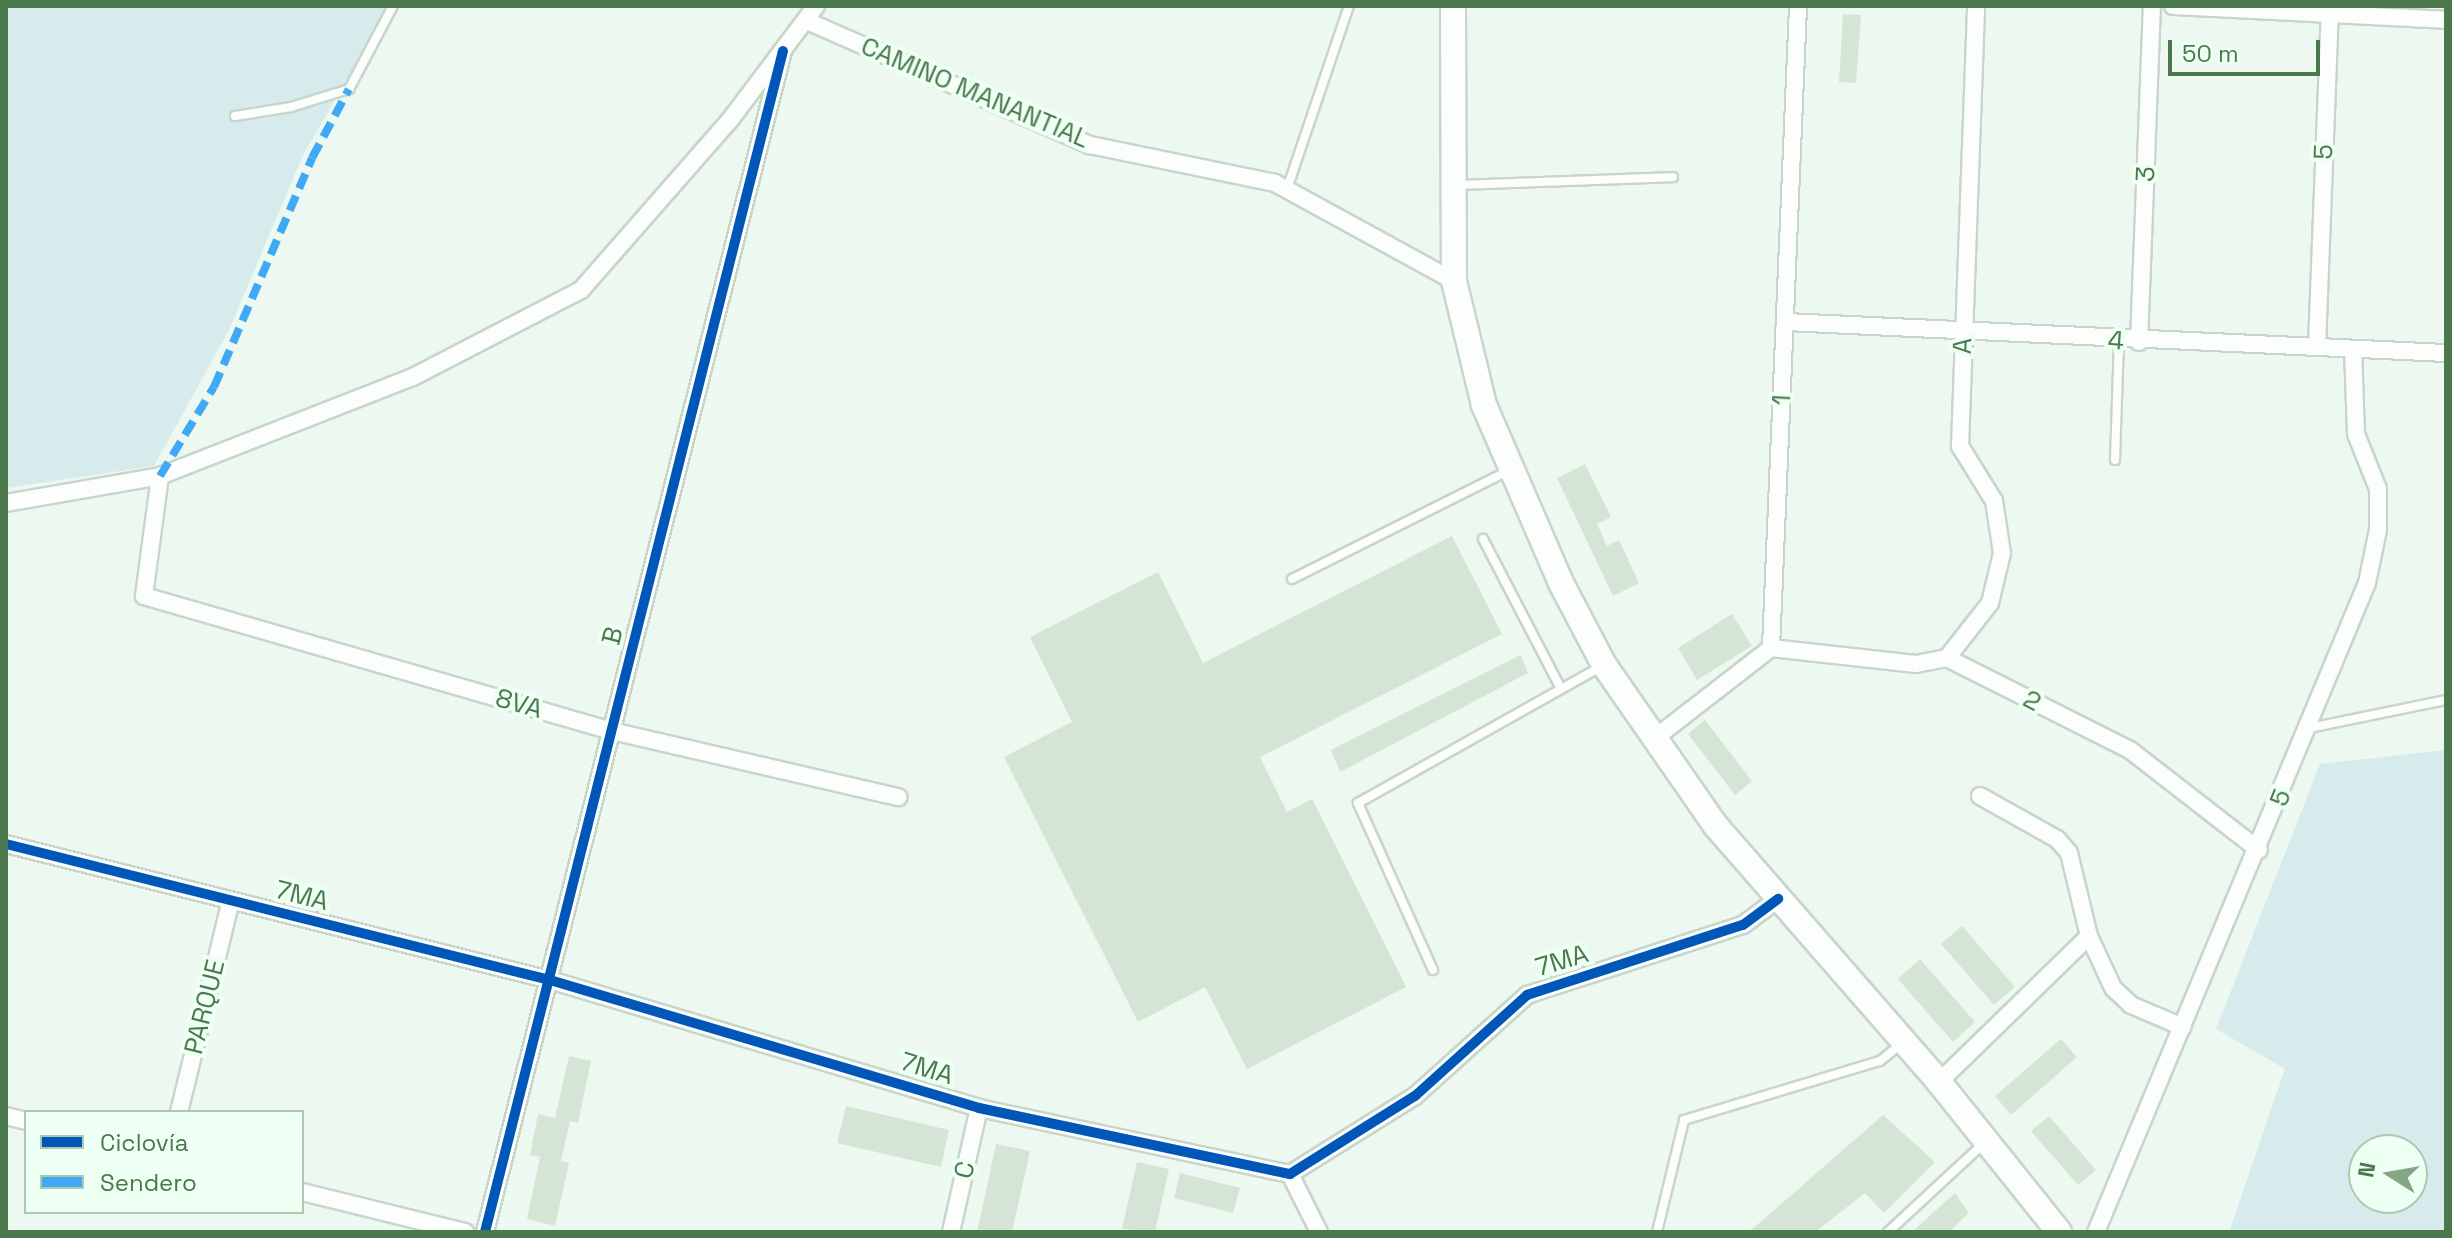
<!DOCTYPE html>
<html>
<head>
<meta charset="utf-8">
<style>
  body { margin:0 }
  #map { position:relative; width:2452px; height:1238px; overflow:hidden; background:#edf8f0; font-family:"Space Grotesk",sans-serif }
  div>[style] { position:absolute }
  .green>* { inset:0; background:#d7ebed }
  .building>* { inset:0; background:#d4e5d6 }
  .roads { filter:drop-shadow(2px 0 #c8d6ca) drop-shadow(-2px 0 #c8d6ca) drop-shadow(0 2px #c8d6ca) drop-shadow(0 -2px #c8d6ca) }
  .lane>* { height:8px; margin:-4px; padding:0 4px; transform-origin:4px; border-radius:4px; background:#fcfefd }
  .street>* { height:16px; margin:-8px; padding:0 8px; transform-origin:8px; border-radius:8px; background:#fcfefd }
  .secondary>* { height:24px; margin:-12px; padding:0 12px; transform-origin:12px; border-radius:12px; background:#fcfefd }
  .quiet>* { height:8px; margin-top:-4px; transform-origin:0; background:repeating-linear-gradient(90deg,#3fa9f5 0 16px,transparent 0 24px) }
  .cycleway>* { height:10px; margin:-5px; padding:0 5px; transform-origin:5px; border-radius:5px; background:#0057b8 }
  span { translate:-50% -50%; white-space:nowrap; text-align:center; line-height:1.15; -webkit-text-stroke:8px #eefff3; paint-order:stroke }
  .street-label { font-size:26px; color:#4b784d }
  .frame { position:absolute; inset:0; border:8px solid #4b784d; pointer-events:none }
  .legend { position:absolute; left:24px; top:1110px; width:280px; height:104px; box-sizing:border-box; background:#eefff3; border:2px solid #adc9b1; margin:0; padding:10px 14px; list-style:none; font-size:24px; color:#4b784d }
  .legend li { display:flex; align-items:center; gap:16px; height:40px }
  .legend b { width:40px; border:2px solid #adc9b1 }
  .north { position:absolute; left:2348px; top:1134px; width:80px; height:80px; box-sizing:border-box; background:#eefff3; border:2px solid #adc9b1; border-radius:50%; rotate:281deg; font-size:22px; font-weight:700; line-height:32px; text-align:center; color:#4b784d }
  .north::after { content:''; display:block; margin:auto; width:28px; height:36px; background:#84a586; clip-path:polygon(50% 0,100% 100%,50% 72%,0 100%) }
  .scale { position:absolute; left:2168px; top:40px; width:152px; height:36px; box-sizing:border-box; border:4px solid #4b784d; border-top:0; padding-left:10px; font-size:24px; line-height:28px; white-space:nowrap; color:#4b784d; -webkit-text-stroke:6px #eefff3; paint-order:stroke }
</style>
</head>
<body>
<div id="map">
  <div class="green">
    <div style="clip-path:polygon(6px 6px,391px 6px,304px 153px,229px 330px,154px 466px,6px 488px)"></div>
    <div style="clip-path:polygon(evenodd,2446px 750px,2446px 1232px,2229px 1232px,2285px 1069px,2216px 1029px,2320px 764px,2446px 750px,2364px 1150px,2412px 1150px,2412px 1198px,2364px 1198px,2364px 1150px)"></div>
  </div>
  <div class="building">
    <div style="clip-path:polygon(1843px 14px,1861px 15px,1856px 83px,1839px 82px)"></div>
    <div style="clip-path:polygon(1585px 464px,1611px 517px,1597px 524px,1607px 546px,1619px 540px,1639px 583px,1613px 596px,1557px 478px)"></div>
    <div style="clip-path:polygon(1452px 536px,1502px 634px,1260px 757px,1287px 812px,1312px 799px,1406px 987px,1247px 1069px,1205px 987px,1138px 1022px,1004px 757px,1072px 722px,1030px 637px,1158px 572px,1203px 663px)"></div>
    <div style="clip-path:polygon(1732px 614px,1752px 646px,1697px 680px,1678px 648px)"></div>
    <div style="clip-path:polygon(1521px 655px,1528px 673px,1340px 772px,1331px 750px)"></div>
    <div style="clip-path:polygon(1705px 720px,1752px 781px,1735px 795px,1688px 734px)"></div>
    <div style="clip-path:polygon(1962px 926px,2015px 987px,1994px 1005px,1941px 944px)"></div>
    <div style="clip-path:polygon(1920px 959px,1975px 1022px,1953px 1042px,1898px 979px)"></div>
    <div style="clip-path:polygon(2061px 1039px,2077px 1057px,2011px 1115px,1995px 1096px)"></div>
    <div style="clip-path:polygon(569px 1056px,591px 1061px,578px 1123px,570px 1121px,561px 1161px,569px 1163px,555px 1226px,527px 1219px,540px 1157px,530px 1155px,538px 1114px,555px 1118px)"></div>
    <div style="clip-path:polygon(846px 1106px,949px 1130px,941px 1167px,837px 1143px)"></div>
    <div style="clip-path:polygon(1883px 1115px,1935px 1162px,1884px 1213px,1865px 1193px,1815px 1232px,1749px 1232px)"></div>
    <div style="clip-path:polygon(2049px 1116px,2096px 1170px,2078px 1185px,2031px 1131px)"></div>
    <div style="clip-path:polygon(996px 1144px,1030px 1151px,1012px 1232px,977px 1232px)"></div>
    <div style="clip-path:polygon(1137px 1162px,1169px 1169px,1155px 1232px,1122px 1229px)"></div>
    <div style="clip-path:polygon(1180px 1173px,1240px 1188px,1233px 1213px,1174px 1198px)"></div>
    <div style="clip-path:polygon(1955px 1193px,1969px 1213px,1949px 1232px,1912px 1232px)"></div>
  </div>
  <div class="roads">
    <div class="lane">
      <div style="left:235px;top:116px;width:57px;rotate:-9.1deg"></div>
      <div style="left:291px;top:107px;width:61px;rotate:-17.2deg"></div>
      <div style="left:349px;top:89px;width:94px;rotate:-62.1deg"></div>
      <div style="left:1456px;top:185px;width:217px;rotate:-2.1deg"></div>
      <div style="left:1287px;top:189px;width:193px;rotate:-71.3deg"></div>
      <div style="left:2115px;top:460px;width:119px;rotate:-88.1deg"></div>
      <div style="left:1483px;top:539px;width:169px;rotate:62.5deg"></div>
      <div style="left:1292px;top:579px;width:244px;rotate:-26.6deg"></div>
      <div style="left:2309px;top:728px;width:140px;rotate:-11.6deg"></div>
      <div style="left:1433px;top:970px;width:183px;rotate:-114.2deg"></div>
      <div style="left:1358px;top:803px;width:280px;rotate:-29.3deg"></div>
      <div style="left:1657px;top:1232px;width:115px;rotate:-76.4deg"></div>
      <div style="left:1684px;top:1120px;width:205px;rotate:-16.8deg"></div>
      <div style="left:1880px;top:1061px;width:27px;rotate:-39deg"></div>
      <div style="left:1888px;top:1232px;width:131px;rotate:-42.8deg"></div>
    </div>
    <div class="street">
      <div style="left:2173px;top:6px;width:273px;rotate:2.9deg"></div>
      <div style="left:807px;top:21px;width:309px;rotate:23.7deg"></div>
      <div style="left:1090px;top:145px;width:189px;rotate:11.6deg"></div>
      <div style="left:1275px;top:183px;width:204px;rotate:28.7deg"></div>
      <div style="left:1786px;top:322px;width:661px;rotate:2.69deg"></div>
      <div style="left:2139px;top:342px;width:336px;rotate:-87.8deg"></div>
      <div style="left:2317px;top:346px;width:340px;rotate:-87.8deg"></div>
      <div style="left:160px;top:476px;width:121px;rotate:97.6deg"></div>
      <div style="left:144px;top:596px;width:487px;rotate:16.1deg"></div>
      <div style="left:612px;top:731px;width:294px;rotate:13deg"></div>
      <div style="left:6px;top:503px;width:156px;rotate:-9.9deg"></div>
      <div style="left:160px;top:476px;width:272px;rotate:-21.4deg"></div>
      <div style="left:413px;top:377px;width:189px;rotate:-27.4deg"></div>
      <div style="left:581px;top:290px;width:226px;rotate:-48.8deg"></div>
      <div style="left:730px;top:120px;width:143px;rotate:-53deg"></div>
      <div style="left:1771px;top:648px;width:146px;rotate:6.3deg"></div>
      <div style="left:1916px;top:664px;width:32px;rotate:-11deg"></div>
      <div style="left:1947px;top:658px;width:205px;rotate:26.7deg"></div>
      <div style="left:2130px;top:750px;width:163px;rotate:37.8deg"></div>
      <div style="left:1947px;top:658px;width:70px;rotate:-52deg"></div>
      <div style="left:1990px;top:603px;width:51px;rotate:-76.5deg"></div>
      <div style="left:2002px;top:553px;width:53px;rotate:-98.7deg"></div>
      <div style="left:1994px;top:501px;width:65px;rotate:-121.7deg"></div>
      <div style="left:1960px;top:446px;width:440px;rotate:-87.9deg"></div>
      <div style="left:1655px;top:738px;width:147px;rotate:-37.8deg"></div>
      <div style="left:1771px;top:648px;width:643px;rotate:-87.59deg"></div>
      <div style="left:1980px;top:796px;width:88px;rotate:29.2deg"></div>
      <div style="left:2057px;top:839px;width:18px;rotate:49deg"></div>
      <div style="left:2069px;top:853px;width:85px;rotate:76.5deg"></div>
      <div style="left:2089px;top:936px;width:57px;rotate:65.2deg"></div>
      <div style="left:2113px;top:988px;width:25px;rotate:43deg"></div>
      <div style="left:2131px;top:1005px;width:56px;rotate:22.9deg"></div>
      <div style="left:6px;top:844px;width:561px;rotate:14.04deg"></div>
      <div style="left:550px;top:980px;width:448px;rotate:16.6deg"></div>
      <div style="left:979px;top:1108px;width:318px;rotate:12deg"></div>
      <div style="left:1290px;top:1174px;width:147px;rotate:-32deg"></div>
      <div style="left:1415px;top:1096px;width:151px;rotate:-42deg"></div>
      <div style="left:1527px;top:995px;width:227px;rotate:-18deg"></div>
      <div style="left:1743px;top:925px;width:44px;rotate:-36.6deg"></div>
      <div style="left:1939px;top:1082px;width:209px;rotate:-44.2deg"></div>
      <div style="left:179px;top:1112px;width:217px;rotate:-76.2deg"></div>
      <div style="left:6px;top:1116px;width:21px;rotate:14deg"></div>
      <div style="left:1290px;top:1174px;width:65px;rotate:63.4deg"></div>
      <div style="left:302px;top:1192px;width:168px;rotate:13.8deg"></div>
      <div style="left:485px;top:1232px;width:1218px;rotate:-75.84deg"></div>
      <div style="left:951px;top:1232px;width:127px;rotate:-77.3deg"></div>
      <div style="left:2096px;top:1232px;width:703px;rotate:-67.34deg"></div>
      <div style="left:2367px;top:583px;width:54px;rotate:-78.3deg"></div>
      <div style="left:2378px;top:530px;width:41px;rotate:-90deg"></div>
      <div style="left:2378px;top:489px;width:59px;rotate:-111.8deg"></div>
      <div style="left:2356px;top:434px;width:85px;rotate:-92deg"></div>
    </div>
    <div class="secondary">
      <div style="left:1453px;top:6px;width:275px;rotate:89.8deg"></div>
      <div style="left:1454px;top:281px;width:128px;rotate:76.4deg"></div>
      <div style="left:1484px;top:405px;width:194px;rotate:66.6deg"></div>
      <div style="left:1561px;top:583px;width:93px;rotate:62.3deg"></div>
      <div style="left:1604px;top:665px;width:195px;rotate:55.2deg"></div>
      <div style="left:1715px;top:825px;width:341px;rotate:48.9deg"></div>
      <div style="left:1939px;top:1082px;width:192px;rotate:51.3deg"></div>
    </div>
  </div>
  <div class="quiet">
    <div style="left:160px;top:476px;width:104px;rotate:-58.8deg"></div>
    <div style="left:214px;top:387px;width:249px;rotate:-66.8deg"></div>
    <div style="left:312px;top:158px;width:78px;rotate:-61.8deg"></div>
  </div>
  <div class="cycleway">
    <div style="left:6px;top:844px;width:561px;rotate:14.04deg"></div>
    <div style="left:550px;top:980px;width:448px;rotate:16.6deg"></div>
    <div style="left:979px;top:1108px;width:318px;rotate:12deg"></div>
    <div style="left:1290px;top:1174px;width:147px;rotate:-32deg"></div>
    <div style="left:1415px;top:1096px;width:151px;rotate:-42deg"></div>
    <div style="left:1527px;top:995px;width:227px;rotate:-18deg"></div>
    <div style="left:1743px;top:925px;width:44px;rotate:-36.6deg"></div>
    <div style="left:485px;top:1232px;width:1218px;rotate:-75.84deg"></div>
  </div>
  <div class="street-label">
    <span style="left:975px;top:93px;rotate:23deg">CAMINO MANANTIAL</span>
    <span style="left:2324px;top:152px;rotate:-88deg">5</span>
    <span style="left:2146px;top:174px;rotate:-88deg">3</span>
    <span style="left:2116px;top:341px;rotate:4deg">4</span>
    <span style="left:1963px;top:346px;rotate:-88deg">A</span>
    <span style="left:1782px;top:400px;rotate:-87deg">1</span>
    <span style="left:613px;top:636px;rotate:-76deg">B</span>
    <span style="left:2032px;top:701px;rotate:27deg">2</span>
    <span style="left:519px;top:704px;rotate:16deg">8VA</span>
    <span style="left:2281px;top:798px;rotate:-68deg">5</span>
    <span style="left:302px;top:896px;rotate:14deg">7MA</span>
    <span style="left:1562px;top:961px;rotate:-17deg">7MA</span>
    <span style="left:205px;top:1007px;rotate:-76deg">PARQUE</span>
    <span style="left:927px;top:1069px;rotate:17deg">7MA</span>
    <span style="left:965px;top:1170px;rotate:-77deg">C</span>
  </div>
  <div class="frame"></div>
  <ul class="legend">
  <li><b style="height:10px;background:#0057b8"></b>Ciclovía</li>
  <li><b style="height:10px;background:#3fa9f5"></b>Sendero</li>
  </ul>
  <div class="north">N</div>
  <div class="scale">50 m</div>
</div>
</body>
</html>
